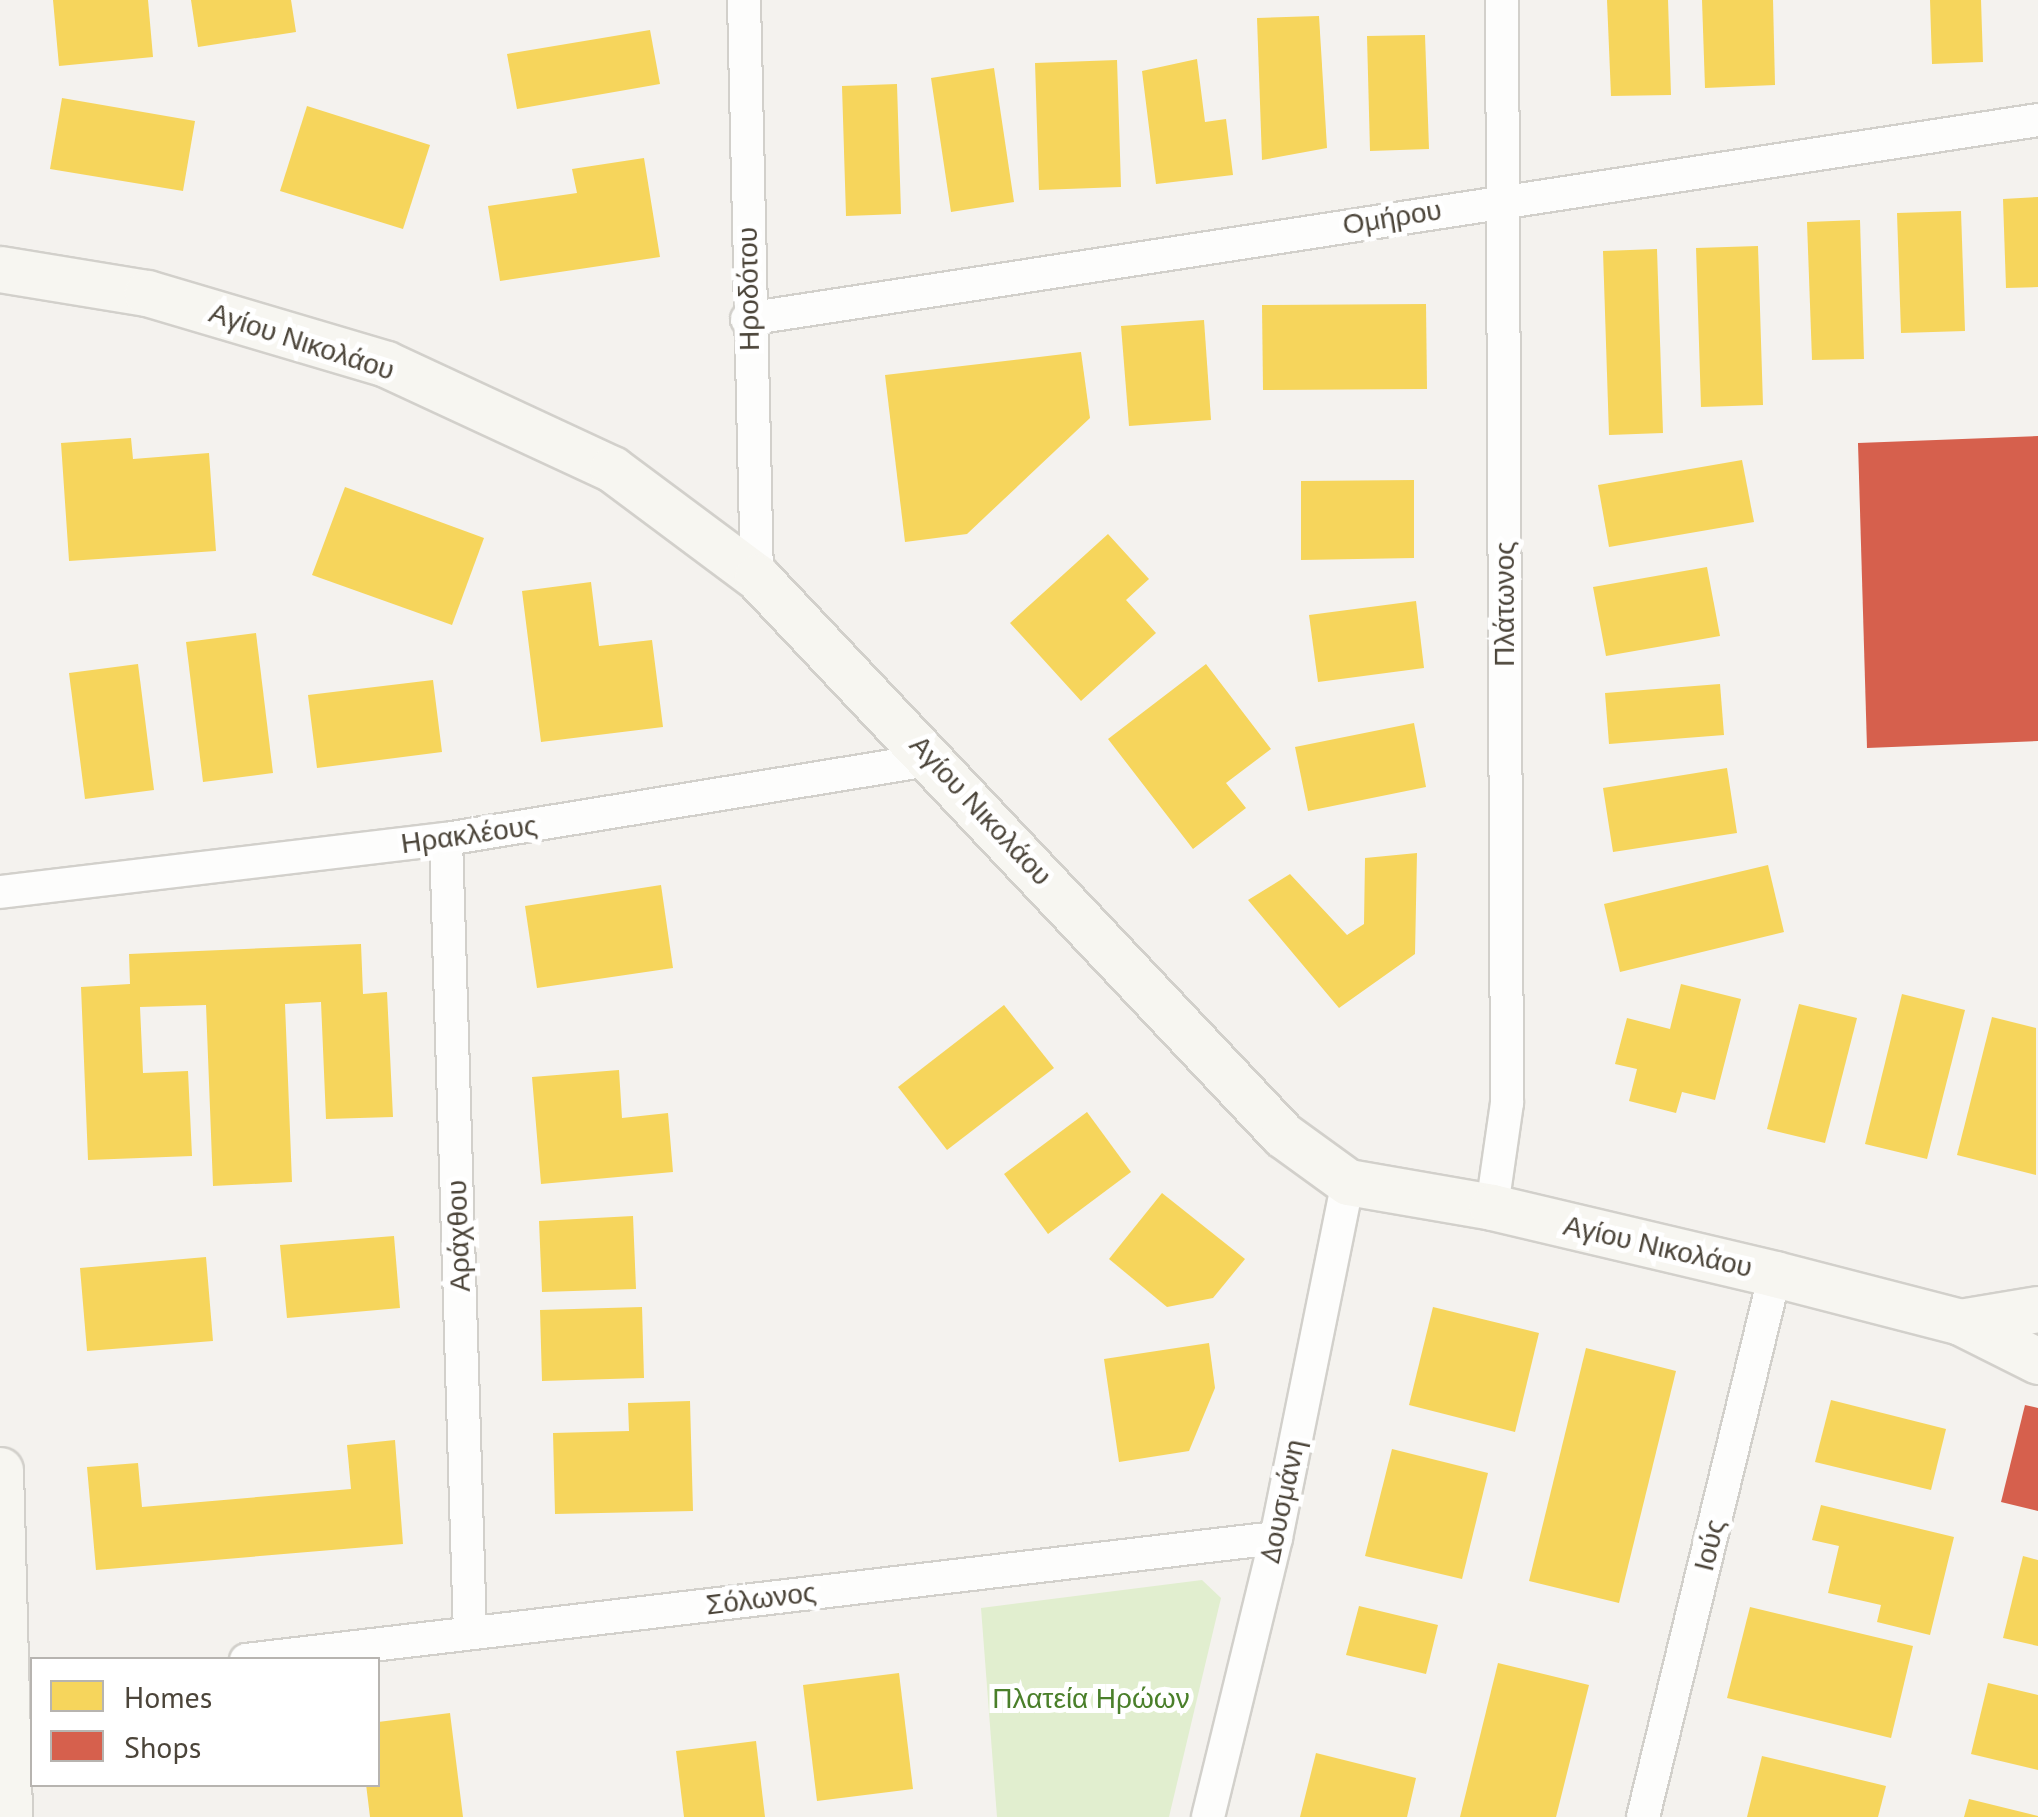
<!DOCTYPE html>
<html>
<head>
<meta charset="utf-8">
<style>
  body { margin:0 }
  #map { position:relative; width:2038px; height:1817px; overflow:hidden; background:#f4f2ee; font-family:"PT Sans",sans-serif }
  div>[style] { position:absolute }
  .green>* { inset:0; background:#e1eecf }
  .homes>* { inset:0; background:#f6d55c }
  .shops>* { inset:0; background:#d6604d }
  .roads { filter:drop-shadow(2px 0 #d2d0cb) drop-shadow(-2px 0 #d2d0cb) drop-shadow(0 2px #d2d0cb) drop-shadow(0 -2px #d2d0cb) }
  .street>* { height:32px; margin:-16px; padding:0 16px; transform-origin:16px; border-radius:16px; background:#fdfdfc }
  .secondary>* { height:45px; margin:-22.5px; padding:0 22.5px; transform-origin:22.5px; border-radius:22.5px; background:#f7f6f1 }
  span { translate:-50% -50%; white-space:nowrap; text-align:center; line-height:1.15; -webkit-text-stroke:10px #fff; paint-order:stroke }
  .street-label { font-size:28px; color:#4b4439 }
  .park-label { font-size:28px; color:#4a7f2a }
  .legend { position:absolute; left:30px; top:1657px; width:350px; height:130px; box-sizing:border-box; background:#fff; border:2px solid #b7b4b0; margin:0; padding:12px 18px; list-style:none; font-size:30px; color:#4b4439 }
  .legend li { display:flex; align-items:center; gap:20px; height:50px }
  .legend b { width:50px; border:2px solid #b7b4b0 }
</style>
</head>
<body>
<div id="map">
  <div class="green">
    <div style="clip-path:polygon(1202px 1580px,1221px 1598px,1169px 1817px,997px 1817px,981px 1608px)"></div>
  </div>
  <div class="homes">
    <div style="clip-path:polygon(53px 0,148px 0,153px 57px,59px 66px)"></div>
    <div style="clip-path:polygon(191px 0,291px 0,296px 32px,198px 47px)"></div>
    <div style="clip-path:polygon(1607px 0,1668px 0,1671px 95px,1611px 96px)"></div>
    <div style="clip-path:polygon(1702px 0,1773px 0,1775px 85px,1705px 88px)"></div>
    <div style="clip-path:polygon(1930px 0,1981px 0,1983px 62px,1932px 64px)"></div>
    <div style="clip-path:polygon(1319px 16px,1327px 148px,1262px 160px,1257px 18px)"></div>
    <div style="clip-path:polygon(650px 30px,660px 84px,517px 109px,507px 54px)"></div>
    <div style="clip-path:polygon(1425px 35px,1429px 149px,1370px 151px,1367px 36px)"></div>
    <div style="clip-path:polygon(1197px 59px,1205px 122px,1226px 119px,1233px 175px,1156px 184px,1142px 71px)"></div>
    <div style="clip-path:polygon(1117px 60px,1121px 187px,1039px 190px,1035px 63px)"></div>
    <div style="clip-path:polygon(994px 68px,1014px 202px,951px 212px,931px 78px)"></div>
    <div style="clip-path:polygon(897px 84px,901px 214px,846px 216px,842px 86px)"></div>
    <div style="clip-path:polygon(62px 98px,195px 121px,183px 191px,50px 169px)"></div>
    <div style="clip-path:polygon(307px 106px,430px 145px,403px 229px,280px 191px)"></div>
    <div style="clip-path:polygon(644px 158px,660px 257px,500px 281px,488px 206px,577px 193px,572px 169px)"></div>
    <div style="clip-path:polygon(2038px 197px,2038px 287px,2006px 288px,2003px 199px)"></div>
    <div style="clip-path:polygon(1961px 211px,1965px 331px,1901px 333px,1897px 213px)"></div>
    <div style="clip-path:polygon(1860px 220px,1864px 359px,1812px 360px,1807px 222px)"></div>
    <div style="clip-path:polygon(1758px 246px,1763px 405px,1701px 407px,1696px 248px)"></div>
    <div style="clip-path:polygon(1657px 249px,1663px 433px,1609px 435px,1603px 251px)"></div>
    <div style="clip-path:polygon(1426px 304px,1427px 389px,1263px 390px,1262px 305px)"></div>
    <div style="clip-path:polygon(1204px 320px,1211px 420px,1129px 426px,1121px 326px)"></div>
    <div style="clip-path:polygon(1081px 352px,1090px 418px,967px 534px,905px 542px,885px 375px)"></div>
    <div style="clip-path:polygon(131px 438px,133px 459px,209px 453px,216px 551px,69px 561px,61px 443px)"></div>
    <div style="clip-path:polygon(1742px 460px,1754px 522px,1609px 547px,1598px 485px)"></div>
    <div style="clip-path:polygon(1414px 480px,1414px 558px,1301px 560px,1301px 481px)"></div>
    <div style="clip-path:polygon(345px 487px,484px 538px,452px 625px,312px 575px)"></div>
    <div style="clip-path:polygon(1108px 534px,1149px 579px,1126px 600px,1156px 633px,1081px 701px,1010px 623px)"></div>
    <div style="clip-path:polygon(1707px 567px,1720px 636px,1606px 656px,1593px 587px)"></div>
    <div style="clip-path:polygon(591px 582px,599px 646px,652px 640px,663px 727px,541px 742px,522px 591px)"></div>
    <div style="clip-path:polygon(1416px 601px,1424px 668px,1318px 682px,1309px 615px)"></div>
    <div style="clip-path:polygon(256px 633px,273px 773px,203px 782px,186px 642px)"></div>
    <div style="clip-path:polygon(138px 664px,154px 790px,85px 799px,69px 673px)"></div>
    <div style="clip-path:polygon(1206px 664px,1271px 749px,1226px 783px,1246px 808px,1193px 849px,1108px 739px)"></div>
    <div style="clip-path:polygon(433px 680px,442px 752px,317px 768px,308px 695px)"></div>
    <div style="clip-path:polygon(1720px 684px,1724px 735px,1609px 744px,1605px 693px)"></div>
    <div style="clip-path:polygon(1414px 723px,1426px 787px,1308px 811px,1295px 747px)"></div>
    <div style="clip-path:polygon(1727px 768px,1737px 833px,1613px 852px,1603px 788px)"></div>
    <div style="clip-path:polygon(1417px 853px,1415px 954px,1339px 1008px,1248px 900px,1290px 874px,1347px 935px,1364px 924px,1365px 858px)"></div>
    <div style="clip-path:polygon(1768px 865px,1784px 932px,1620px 972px,1604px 904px)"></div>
    <div style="clip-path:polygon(661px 885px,673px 968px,537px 988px,525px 906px)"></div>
    <div style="clip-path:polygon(361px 944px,363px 994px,387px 992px,393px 1117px,326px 1119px,321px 1002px,285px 1004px,292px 1182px,213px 1186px,206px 1005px,140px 1007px,143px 1073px,188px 1071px,192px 1156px,88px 1160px,81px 987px,130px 984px,129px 954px)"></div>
    <div style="clip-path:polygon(1681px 984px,1741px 999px,1715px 1100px,1682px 1092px,1676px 1113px,1629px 1101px,1637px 1069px,1615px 1064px,1627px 1018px,1670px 1029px)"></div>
    <div style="clip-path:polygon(1902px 994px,1965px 1010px,1927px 1159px,1865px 1144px)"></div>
    <div style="clip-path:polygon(1799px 1004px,1857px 1018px,1825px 1143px,1767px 1129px)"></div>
    <div style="clip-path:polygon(1004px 1005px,1054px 1068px,947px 1150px,898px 1087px)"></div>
    <div style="clip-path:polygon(1992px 1017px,2036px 1028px,2036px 1175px,1957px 1155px)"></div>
    <div style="clip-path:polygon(619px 1070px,622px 1118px,668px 1113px,673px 1172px,541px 1184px,532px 1077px)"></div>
    <div style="clip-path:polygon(1087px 1112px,1131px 1172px,1048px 1234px,1004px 1174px)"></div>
    <div style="clip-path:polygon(1162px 1193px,1245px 1259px,1213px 1298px,1167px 1307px,1109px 1259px)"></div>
    <div style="clip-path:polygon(633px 1216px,636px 1289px,542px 1292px,539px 1221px)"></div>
    <div style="clip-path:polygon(394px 1236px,400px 1308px,287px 1318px,280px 1245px)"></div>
    <div style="clip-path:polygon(206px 1257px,213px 1341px,87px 1351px,80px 1268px)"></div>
    <div style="clip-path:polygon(642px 1307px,644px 1378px,542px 1381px,540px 1310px)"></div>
    <div style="clip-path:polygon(1433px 1307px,1539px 1333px,1515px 1432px,1409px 1405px)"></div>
    <div style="clip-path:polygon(1209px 1343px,1215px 1388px,1189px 1451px,1119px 1462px,1104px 1359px)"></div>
    <div style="clip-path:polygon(1586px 1348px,1676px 1371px,1619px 1603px,1529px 1581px)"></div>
    <div style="clip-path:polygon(1831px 1400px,1946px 1429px,1931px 1490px,1815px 1462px)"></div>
    <div style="clip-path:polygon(690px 1401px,693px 1511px,555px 1514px,553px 1433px,629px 1431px,628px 1403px)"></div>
    <div style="clip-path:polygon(395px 1440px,403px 1544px,96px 1570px,87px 1467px,138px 1463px,142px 1507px,351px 1489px,347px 1445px)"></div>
    <div style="clip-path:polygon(1392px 1449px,1488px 1473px,1462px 1579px,1365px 1556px)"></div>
    <div style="clip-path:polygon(1821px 1505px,1954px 1537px,1930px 1635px,1877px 1622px,1881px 1605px,1828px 1593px,1839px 1546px,1812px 1540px)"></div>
    <div style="clip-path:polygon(2023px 1556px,2038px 1560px,2038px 1646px,2003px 1638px)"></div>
    <div style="clip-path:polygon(1359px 1606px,1438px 1625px,1426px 1674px,1346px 1655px)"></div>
    <div style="clip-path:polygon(1750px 1607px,1913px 1646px,1891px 1738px,1727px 1698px)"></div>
    <div style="clip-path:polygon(1498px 1663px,1589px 1685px,1556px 1817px,1460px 1817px)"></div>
    <div style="clip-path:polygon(899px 1673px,913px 1789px,817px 1801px,803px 1685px)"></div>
    <div style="clip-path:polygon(1988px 1683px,2038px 1695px,2038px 1770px,1971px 1754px)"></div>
    <div style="clip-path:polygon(450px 1713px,463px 1817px,370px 1817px,366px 1784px,378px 1784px,378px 1722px)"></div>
    <div style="clip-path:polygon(756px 1741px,765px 1817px,684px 1817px,676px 1751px)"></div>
    <div style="clip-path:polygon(1316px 1753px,1416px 1778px,1407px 1817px,1300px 1817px)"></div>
    <div style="clip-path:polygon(1762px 1756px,1886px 1786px,1878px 1817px,1747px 1817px)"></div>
    <div style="clip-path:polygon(1969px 1799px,2038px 1816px,2038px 1817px,1964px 1817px)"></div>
  </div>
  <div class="shops">
    <div style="clip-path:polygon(2038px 436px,2038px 741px,1867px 748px,1858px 443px)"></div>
    <div style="clip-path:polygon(2025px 1405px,2038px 1408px,2038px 1511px,2001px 1502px)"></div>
  </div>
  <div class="roads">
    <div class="street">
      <div style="left:744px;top:0;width:577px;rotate:88.71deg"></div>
      <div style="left:747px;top:319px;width:1306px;rotate:-8.76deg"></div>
      <div style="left:446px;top:839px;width:794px;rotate:88.27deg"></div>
      <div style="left:0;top:892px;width:449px;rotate:-6.8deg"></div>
      <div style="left:446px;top:839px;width:496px;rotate:-9.3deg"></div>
      <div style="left:1492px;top:1207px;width:105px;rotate:-81.8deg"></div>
      <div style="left:1507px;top:1103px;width:1103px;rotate:-90.26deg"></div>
      <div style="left:246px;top:1660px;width:1037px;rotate:-6.76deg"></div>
      <div style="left:1208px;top:1817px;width:287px;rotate:-76.3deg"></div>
      <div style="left:1276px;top:1538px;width:363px;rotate:-78.6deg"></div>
      <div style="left:1643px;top:1817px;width:559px;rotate:-76.34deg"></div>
    </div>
    <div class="secondary">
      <div style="left:0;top:269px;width:149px;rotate:9.3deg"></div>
      <div style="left:147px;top:293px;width:249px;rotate:16.5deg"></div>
      <div style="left:386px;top:364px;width:249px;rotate:24.9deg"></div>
      <div style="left:612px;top:469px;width:181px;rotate:36.7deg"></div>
      <div style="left:757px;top:577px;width:767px;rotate:46.69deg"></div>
      <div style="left:1283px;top:1135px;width:80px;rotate:35.9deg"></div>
      <div style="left:1348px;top:1182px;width:146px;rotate:9.8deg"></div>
      <div style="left:1492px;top:1207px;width:291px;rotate:13.3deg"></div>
      <div style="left:1775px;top:1274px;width:191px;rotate:14.5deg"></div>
      <div style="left:1960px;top:1322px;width:87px;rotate:26.6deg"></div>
      <div style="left:1960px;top:1322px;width:79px;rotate:-9.5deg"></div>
      <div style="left:0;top:1470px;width:347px;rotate:88.5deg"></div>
    </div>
  </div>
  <div class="street-label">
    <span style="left:1392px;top:217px;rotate:-9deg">Ομήρου</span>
    <span style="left:748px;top:289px;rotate:-91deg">Ηροδότου</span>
    <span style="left:302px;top:341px;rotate:18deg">Αγίου Νικολάου</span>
    <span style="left:1504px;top:604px;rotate:-90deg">Πλάτωνος</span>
    <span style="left:981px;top:810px;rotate:47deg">Αγίου Νικολάου</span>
    <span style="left:469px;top:834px;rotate:-8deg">Ηρακλέους</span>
    <span style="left:458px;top:1236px;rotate:-92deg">Αράχθου</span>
    <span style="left:1658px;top:1246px;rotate:13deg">Αγίου Νικολάου</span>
    <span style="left:1282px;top:1501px;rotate:-78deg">Δουσμάνη</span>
    <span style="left:1709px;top:1545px;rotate:-76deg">Ιούς</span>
    <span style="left:761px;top:1598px;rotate:-7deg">Σόλωνος</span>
  </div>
  <div class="park-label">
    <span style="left:1091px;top:1698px">Πλατεία Ηρώων</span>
  </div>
  <ul class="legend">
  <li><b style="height:28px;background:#f6d55c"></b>Homes</li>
  <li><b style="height:28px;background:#d6604d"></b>Shops</li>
  </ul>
</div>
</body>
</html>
